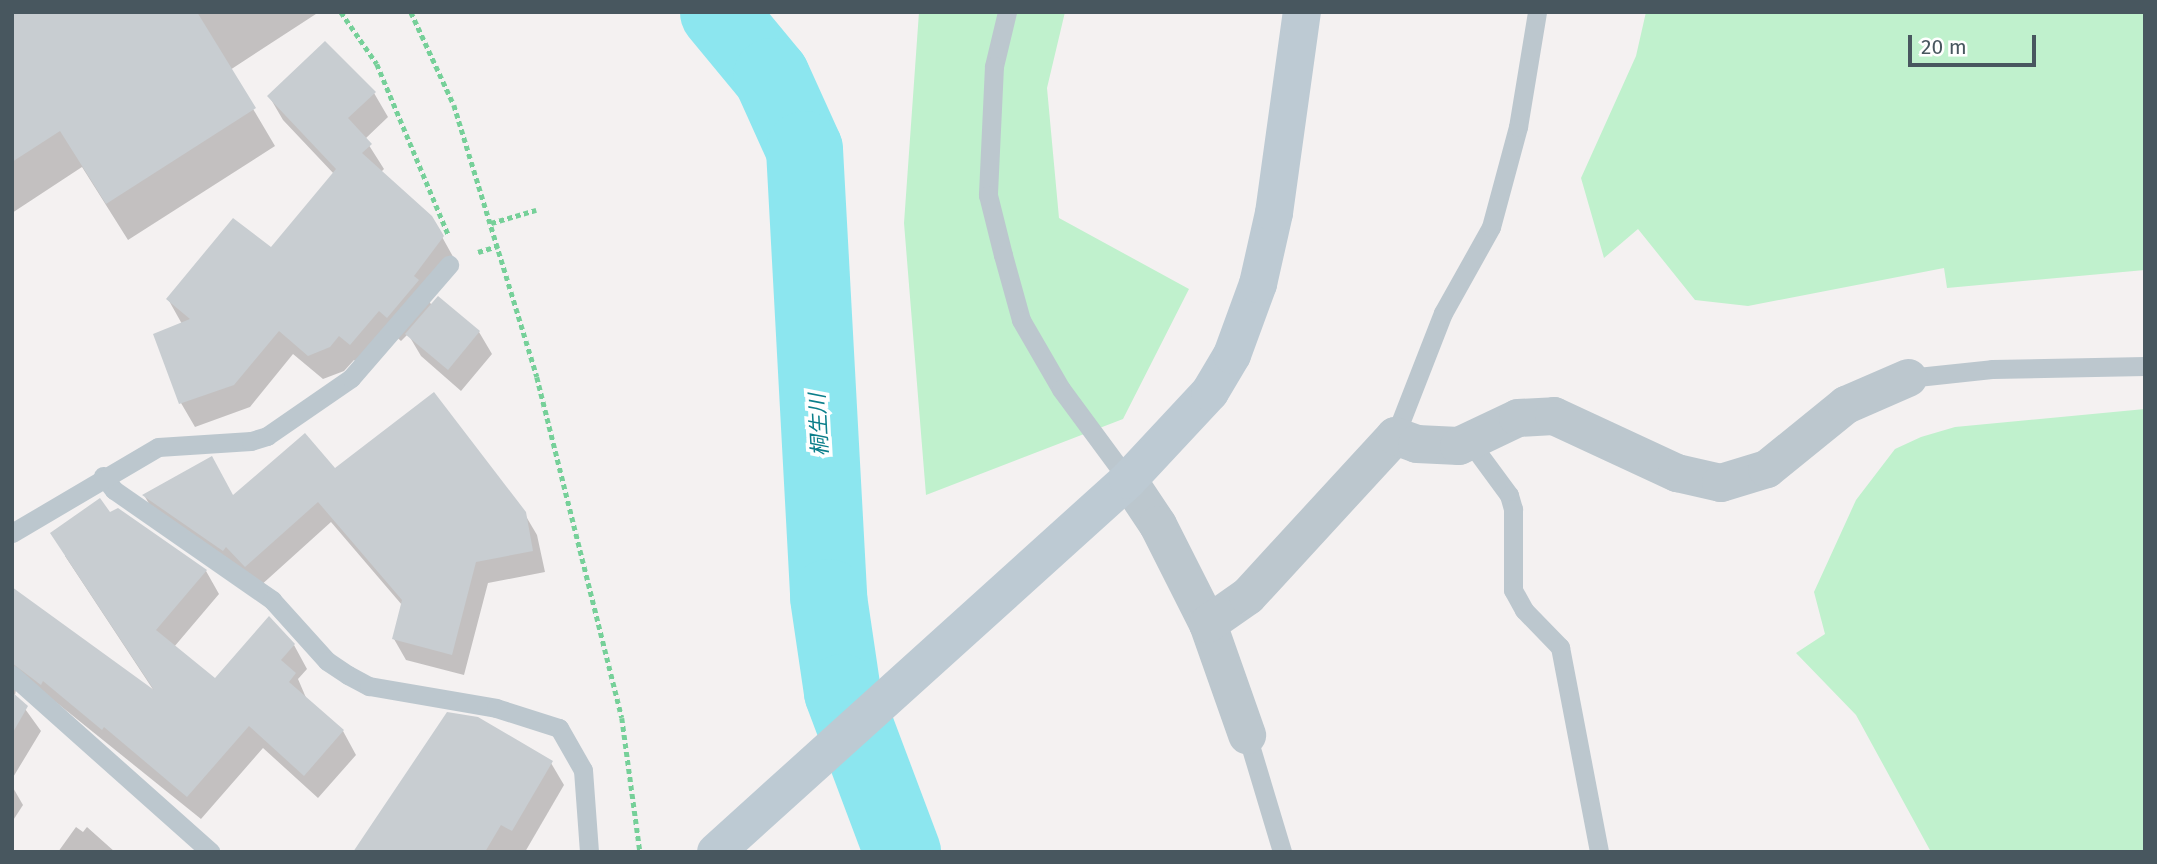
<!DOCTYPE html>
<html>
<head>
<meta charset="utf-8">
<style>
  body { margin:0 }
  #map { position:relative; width:2157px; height:864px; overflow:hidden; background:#f4f1f1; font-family:"Fira Sans","Noto Sans JP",sans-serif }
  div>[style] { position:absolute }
  .green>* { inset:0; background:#c0f1cd }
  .shadow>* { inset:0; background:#0003 }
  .river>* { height:77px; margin:-38.5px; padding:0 38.5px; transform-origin:38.5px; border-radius:38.5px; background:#8ce6ef }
  .building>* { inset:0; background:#c8cdd1 }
  .path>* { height:4.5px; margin-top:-2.25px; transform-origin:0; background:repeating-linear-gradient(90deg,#76d099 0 5px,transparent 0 8.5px) }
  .lane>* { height:19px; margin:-9.5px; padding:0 9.5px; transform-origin:9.5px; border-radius:9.5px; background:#bcc7ce }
  .street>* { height:38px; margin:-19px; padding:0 19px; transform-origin:19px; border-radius:19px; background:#bcc7ce }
  .secondary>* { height:38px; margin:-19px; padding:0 19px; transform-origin:19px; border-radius:19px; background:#bdcad3 }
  span { translate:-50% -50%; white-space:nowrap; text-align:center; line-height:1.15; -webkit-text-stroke:7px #fff; paint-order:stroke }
  .water-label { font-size:21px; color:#0b7e8a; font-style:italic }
  .frame { position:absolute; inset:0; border:14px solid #48575f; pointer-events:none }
  .scale { position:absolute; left:1908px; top:35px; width:128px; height:32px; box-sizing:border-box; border:4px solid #48575f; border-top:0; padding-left:9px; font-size:21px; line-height:24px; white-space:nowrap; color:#48575f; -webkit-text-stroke:5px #fff; paint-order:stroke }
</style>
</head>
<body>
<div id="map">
  <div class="green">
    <div style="clip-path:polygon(919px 12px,1065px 12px,1047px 88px,1059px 218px,1189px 289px,1123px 419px,926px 495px,904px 223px)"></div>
    <div style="clip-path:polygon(1646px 12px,2145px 12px,2145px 270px,1947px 288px,1944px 268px,1748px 306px,1695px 300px,1638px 229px,1604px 258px,1581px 178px,1636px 56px)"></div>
    <div style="clip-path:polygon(2145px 409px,2145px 852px,1931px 852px,1856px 715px,1796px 653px,1825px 634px,1814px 592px,1856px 500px,1895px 449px,1921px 437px,1955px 427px)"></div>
  </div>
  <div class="shadow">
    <div style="clip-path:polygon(12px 12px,319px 12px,230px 70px,275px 146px,128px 240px,82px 167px,12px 213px)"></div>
    <div style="clip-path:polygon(374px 93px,388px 117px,365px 139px,384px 169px,381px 172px,431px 217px,456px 262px,428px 299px,432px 306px,479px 332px,492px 354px,461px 391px,421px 356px,408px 334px,401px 341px,393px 334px,365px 368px,354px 360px,344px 371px,323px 379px,293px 354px,250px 407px,195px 427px,181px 403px,182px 324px,168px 299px,271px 249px,334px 174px,283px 120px,269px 96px)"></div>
    <div style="clip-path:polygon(335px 471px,524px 513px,537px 535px,545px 572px,488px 583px,464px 675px,406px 660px,394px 639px,402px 605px,331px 522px,259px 587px,156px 516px,144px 495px,233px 498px)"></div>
    <div style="clip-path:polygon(109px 514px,206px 571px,219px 594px,174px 647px,215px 681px,294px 645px,307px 669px,298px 679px,307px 700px,343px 731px,356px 755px,318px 798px,263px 748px,201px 819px,57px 703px,16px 690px,15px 695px,41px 731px,12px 779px,12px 590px,156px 694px,65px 556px)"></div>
    <div style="clip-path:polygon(551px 763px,564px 785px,525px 852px,365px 852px)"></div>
    <div style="clip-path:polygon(12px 786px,23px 805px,12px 822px)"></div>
    <div style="clip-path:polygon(76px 827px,83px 832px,87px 827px,115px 852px,58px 852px)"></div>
  </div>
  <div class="river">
    <div style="left:718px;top:12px;width:83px;rotate:50.4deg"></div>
    <div style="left:771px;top:76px;width:80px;rotate:65.7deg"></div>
    <div style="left:804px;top:149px;width:449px;rotate:86.9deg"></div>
    <div style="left:828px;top:597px;width:96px;rotate:81.6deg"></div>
    <div style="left:842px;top:692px;width:171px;rotate:69.4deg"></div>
  </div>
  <div class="building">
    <div style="clip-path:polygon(12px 12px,197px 12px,256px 108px,106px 204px,60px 131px,12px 162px)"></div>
    <div style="clip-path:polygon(325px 41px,376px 92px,348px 118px,372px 144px,362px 153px,432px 216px,444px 236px,414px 276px,419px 280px,387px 318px,379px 311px,350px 345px,339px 336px,330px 347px,308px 356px,279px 331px,234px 385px,179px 404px,153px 334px,190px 319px,166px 299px,233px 218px,271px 247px,336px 169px,267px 96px)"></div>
    <div style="clip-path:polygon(438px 296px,480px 331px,448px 370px,405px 334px)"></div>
    <div style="clip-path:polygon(434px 392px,526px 512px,533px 551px,476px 562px,452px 655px,392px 639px,402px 600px,318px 502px,245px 567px,226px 547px,223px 551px,142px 495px,212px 456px,233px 495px,305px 433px,335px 468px)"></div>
    <div style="clip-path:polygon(100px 498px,110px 512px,118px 508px,207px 570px,156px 630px,215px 678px,269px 616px,295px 644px,281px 660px,296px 673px,289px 682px,344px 730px,304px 776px,249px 726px,187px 797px,104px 727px,102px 730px,43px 681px,41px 685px,12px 663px,12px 587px,154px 690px,50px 533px)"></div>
    <div style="clip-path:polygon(12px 692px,28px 706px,12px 734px)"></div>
    <div style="clip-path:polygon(447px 712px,478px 717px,553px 761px,512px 831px,501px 825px,485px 852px,353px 852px)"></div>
  </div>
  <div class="path">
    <div style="left:341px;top:12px;width:63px;rotate:55.3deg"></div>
    <div style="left:377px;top:64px;width:184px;rotate:67.3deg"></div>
    <div style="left:411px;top:12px;width:102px;rotate:65.2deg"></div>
    <div style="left:454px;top:105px;width:284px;rotate:73deg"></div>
    <div style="left:537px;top:377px;width:351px;rotate:76deg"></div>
    <div style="left:622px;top:718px;width:135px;rotate:82.3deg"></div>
    <div style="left:491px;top:223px;width:47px;rotate:-16.1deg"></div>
    <div style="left:478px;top:252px;width:21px;rotate:-17deg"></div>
  </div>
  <div class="lane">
    <div style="left:1007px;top:12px;width:56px;rotate:103.5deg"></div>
    <div style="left:994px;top:66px;width:129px;rotate:92.7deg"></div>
    <div style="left:988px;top:195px;width:62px;rotate:76deg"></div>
    <div style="left:1003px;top:255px;width:67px;rotate:74.5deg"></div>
    <div style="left:1021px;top:320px;width:80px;rotate:59.9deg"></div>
    <div style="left:1061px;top:389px;width:113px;rotate:53.6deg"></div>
    <div style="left:1908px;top:378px;width:84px;rotate:-6.1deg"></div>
    <div style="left:1992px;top:369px;width:153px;rotate:-1.1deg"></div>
    <div style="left:1395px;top:436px;width:132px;rotate:-68.7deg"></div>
    <div style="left:1443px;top:313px;width:98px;rotate:-60.8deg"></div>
    <div style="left:1491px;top:227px;width:104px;rotate:-74.9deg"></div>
    <div style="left:1518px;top:127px;width:117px;rotate:-80.6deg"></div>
    <div style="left:1470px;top:442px;width:66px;rotate:53.7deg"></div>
    <div style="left:1509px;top:495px;width:15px;rotate:74deg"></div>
    <div style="left:1513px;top:509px;width:81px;rotate:90deg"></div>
    <div style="left:1513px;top:590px;width:23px;rotate:61deg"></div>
    <div style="left:1524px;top:610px;width:52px;rotate:45.8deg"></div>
    <div style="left:1560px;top:647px;width:209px;rotate:79.2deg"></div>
    <div style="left:103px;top:476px;width:18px;rotate:52deg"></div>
    <div style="left:114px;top:490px;width:193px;rotate:34.8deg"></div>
    <div style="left:272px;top:600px;width:82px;rotate:48deg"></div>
    <div style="left:327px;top:661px;width:25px;rotate:34deg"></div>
    <div style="left:348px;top:675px;width:24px;rotate:28deg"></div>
    <div style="left:369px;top:686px;width:129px;rotate:9.8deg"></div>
    <div style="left:496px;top:708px;width:66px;rotate:17.6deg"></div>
    <div style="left:559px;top:728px;width:48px;rotate:60.3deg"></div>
    <div style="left:583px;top:770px;width:82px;rotate:85.8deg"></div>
    <div style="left:12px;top:533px;width:169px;rotate:-30.5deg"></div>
    <div style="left:158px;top:447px;width:93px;rotate:-3.7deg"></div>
    <div style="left:251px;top:441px;width:17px;rotate:-17deg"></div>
    <div style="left:267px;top:436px;width:102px;rotate:-34.6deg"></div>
    <div style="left:351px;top:378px;width:150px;rotate:-49.1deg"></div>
    <div style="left:12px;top:675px;width:266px;rotate:41.7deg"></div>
    <div style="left:1247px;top:735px;width:122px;rotate:73.3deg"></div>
  </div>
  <div class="street">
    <div style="left:1128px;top:480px;width:54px;rotate:56.3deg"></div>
    <div style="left:1158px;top:525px;width:111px;rotate:63.2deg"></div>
    <div style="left:1208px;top:624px;width:118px;rotate:70.6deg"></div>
    <div style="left:1208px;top:624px;width:49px;rotate:-35deg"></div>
    <div style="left:1248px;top:596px;width:217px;rotate:-47.4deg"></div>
    <div style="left:1395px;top:436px;width:23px;rotate:20deg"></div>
    <div style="left:1417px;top:444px;width:42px;rotate:2.7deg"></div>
    <div style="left:1459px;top:446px;width:65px;rotate:-25.4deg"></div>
    <div style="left:1518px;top:418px;width:36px;rotate:-3deg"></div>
    <div style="left:1554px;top:416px;width:136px;rotate:24.9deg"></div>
    <div style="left:1677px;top:473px;width:45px;rotate:12.8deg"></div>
    <div style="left:1721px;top:483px;width:48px;rotate:-16.9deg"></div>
    <div style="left:1767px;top:469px;width:102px;rotate:-39deg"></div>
    <div style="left:1846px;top:405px;width:68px;rotate:-23.5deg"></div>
  </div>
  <div class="secondary">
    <div style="left:716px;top:852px;width:555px;rotate:-42.08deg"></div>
    <div style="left:1128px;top:480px;width:120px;rotate:-47deg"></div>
    <div style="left:1210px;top:392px;width:43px;rotate:-59.3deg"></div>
    <div style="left:1232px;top:355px;width:76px;rotate:-69.9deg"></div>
    <div style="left:1258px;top:284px;width:73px;rotate:-77.3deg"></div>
    <div style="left:1274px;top:213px;width:203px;rotate:-82.1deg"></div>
  </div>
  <div class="water-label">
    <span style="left:819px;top:425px;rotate:-93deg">桐生川</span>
  </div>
  <div class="frame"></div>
  <div class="scale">20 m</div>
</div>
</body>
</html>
